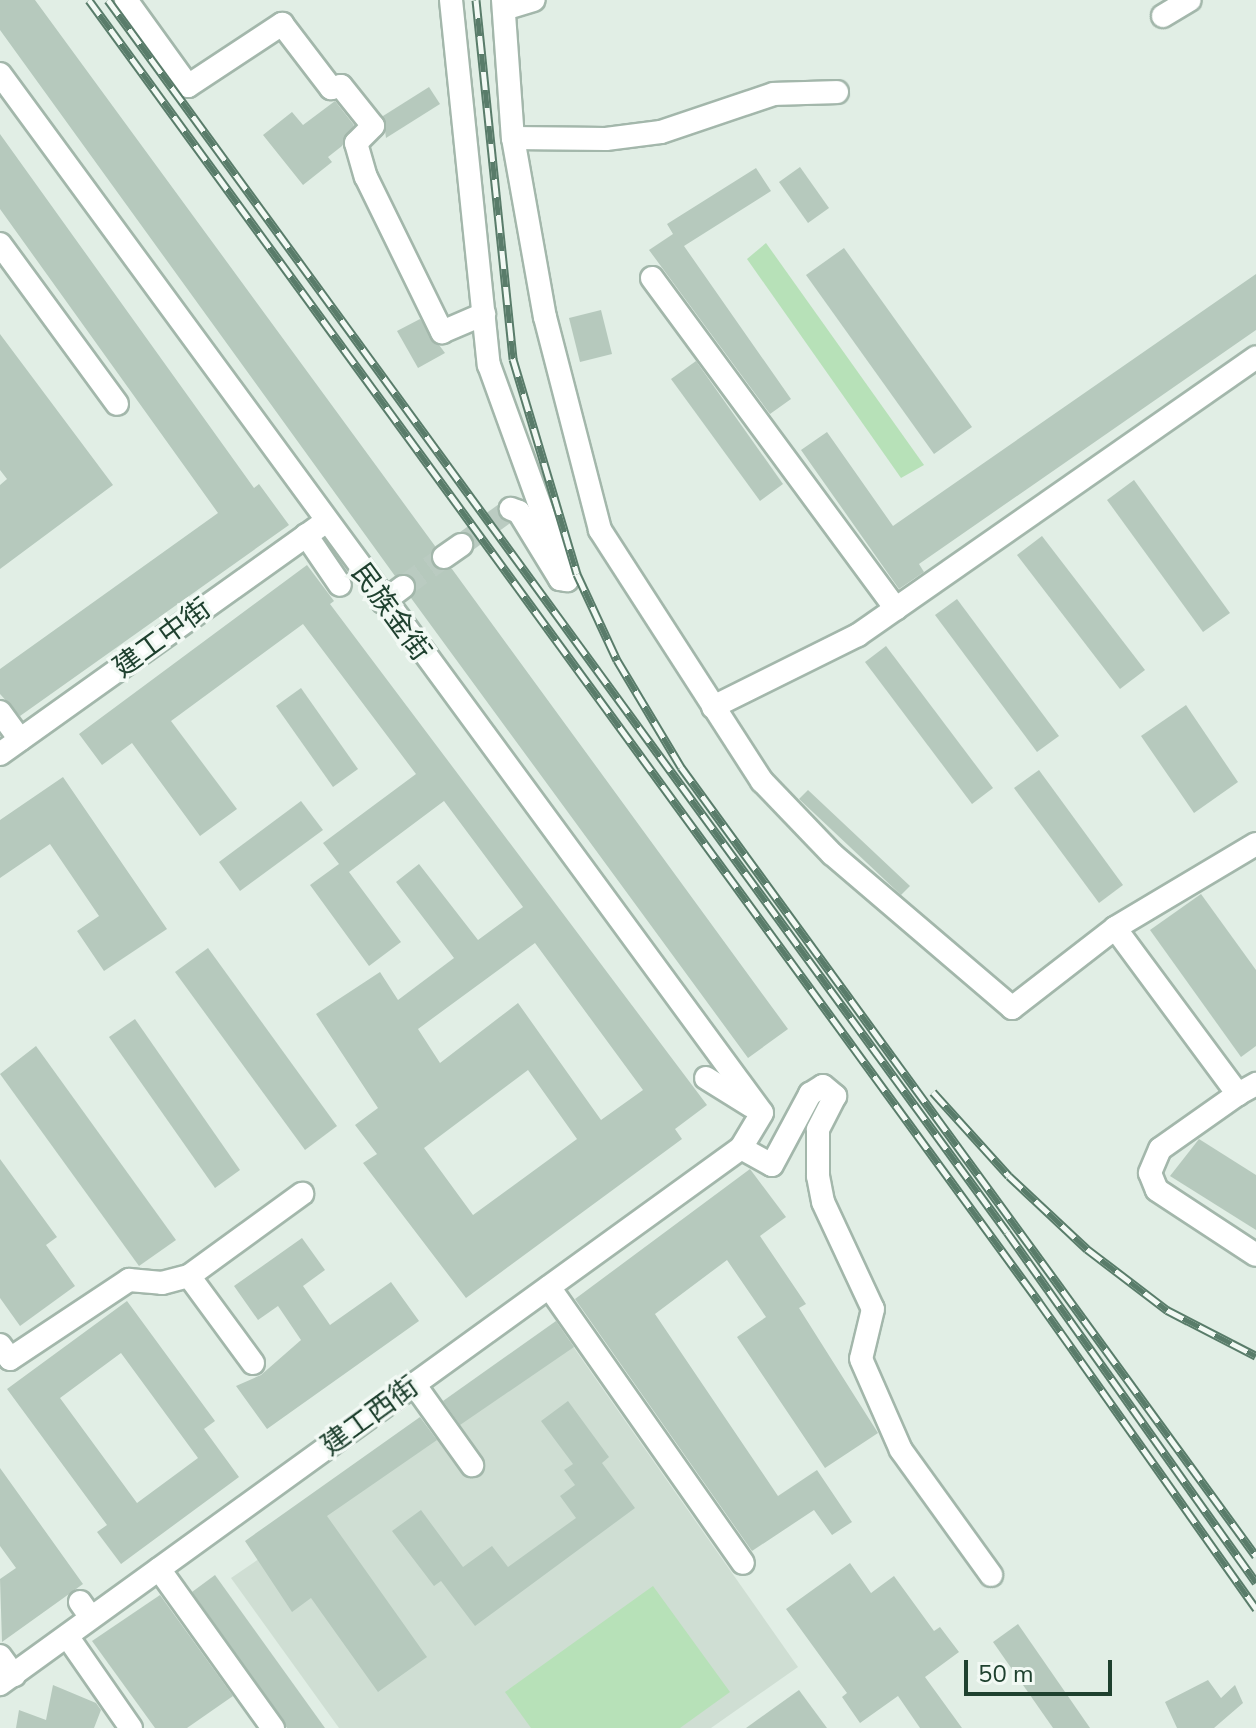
<!DOCTYPE html>
<html>
<head>
<meta charset="utf-8">
<style>
  body { margin:0 }
  #map { position:relative; width:1256px; height:1728px; overflow:hidden; background:#e1eee5; font-family:"Nunito Sans","Noto Sans SC",sans-serif }
  div>[style] { position:absolute }
  .built>* { inset:0; background:#cfded3 }
  .green>* { inset:0; background:#b7e1b8 }
  .building>* { inset:0; background:#b6c9bd }
  .minor-tunnel>* { height:22px; margin-top:-11px; transform-origin:0; background:repeating-linear-gradient(90deg,#bacbc1 0 22px,transparent 0 33px) }
  .roads { filter:drop-shadow(2px 0 #a3b7ab) drop-shadow(-2px 0 #a3b7ab) drop-shadow(0 2px #a3b7ab) drop-shadow(0 -2px #a3b7ab) }
  .minor>* { height:22px; margin:-11px; padding:0 11px; transform-origin:11px; border-radius:11px; background:#fff }
  .rail>* { height:9px; margin-top:-4.5px; transform-origin:0; background:repeating-linear-gradient(90deg,#f2f9f4 0 18px,#597c6a 0 36px); box-sizing:border-box; border-block:2px solid #597c6a }
  span { translate:-50% -50%; white-space:nowrap; text-align:center; line-height:1.15; -webkit-text-stroke:7px #f2f9f4; paint-order:stroke }
  .street-label { font-size:28px; color:#1f412f }
  .scale { position:absolute; left:964px; top:1660px; width:148px; height:36px; box-sizing:border-box; border:4px solid #1f412f; border-top:0; padding-left:10px; font-size:24px; line-height:28px; white-space:nowrap; color:#1f412f; -webkit-text-stroke:6px #f2f9f4; paint-order:stroke }
</style>
</head>
<body>
<div id="map">
  <div class="built">
    <div style="clip-path:polygon(572px 1345px,798px 1667px,711px 1728px,339px 1728px,231px 1578px)"></div>
  </div>
  <div class="green">
    <div style="clip-path:polygon(766px 243px,924px 465px,901px 478px,747px 259px)"></div>
    <div style="clip-path:polygon(653px 1586px,730px 1692px,680px 1728px,531px 1728px,505px 1692px)"></div>
  </div>
  <div class="building">
    <div style="clip-path:polygon(0 0,35px 0,435px 546px,433px 566px,452px 569px,788px 1029px,748px 1058px,411px 598px,415px 579px,408px 574px,395px 576px,0 30px)"></div>
    <div style="clip-path:polygon(429px 87px,440px 104px,386px 138px,383px 116px)"></div>
    <div style="clip-path:polygon(335px 101px,354px 125px,342px 146px,328px 157px,332px 162px,303px 185px,263px 135px,292px 112px,303px 125px)"></div>
    <div style="clip-path:polygon(0 134px,254px 488px,259px 484px,289px 525px,20px 716px,0 694px,0 669px,218px 513px,0 209px)"></div>
    <div style="clip-path:polygon(800px 167px,829px 208px,808px 223px,779px 182px)"></div>
    <div style="clip-path:polygon(756px 168px,771px 191px,684px 246px,791px 399px,770px 414px,649px 250px,673px 234px,667px 224px)"></div>
    <div style="clip-path:polygon(844px 248px,972px 427px,934px 454px,806px 275px)"></div>
    <div style="clip-path:polygon(1256px 274px,1256px 330px,919px 564px,924px 572px,899px 589px,801px 450px,827px 432px,893px 526px)"></div>
    <div style="clip-path:polygon(601px 310px,612px 354px,580px 362px,569px 318px)"></div>
    <div style="clip-path:polygon(420px 319px,445px 353px,418px 368px,397px 331px)"></div>
    <div style="clip-path:polygon(0 334px,113px 485px,0 569px,0 485px,7px 479px,0 470px)"></div>
    <div style="clip-path:polygon(696px 361px,783px 484px,760px 501px,671px 379px)"></div>
    <div style="clip-path:polygon(1134px 480px,1230px 613px,1203px 632px,1107px 500px)"></div>
    <div style="clip-path:polygon(1042px 536px,1145px 670px,1120px 689px,1017px 555px)"></div>
    <div style="clip-path:polygon(evenodd,307px 565px,334px 601px,330px 604px,707px 1105px,675px 1129px,682px 1139px,466px 1298px,363px 1163px,377px 1154px,355px 1125px,378px 1108px,316px 1014px,380px 972px,398px 1000px,454px 958px,396px 882px,419px 864px,478px 940px,523px 907px,444px 801px,349px 872px,401px 942px,369px 966px,310px 885px,339px 864px,323px 843px,416px 774px,303px 624px,171px 721px,237px 809px,200px 836px,132px 743px,102px 765px,79px 734px,307px 565px,535px 943px,643px 1090px,601px 1120px,518px 1003px,440px 1063px,418px 1029px,535px 943px,307px 565px,528px 1070px,577px 1139px,473px 1215px,424px 1148px,528px 1070px)"></div>
    <div style="clip-path:polygon(957px 599px,1059px 736px,1037px 752px,935px 615px)"></div>
    <div style="clip-path:polygon(886px 646px,993px 788px,972px 804px,865px 662px)"></div>
    <div style="clip-path:polygon(301px 688px,358px 769px,333px 787px,276px 706px)"></div>
    <div style="clip-path:polygon(1186px 705px,1238px 782px,1194px 813px,1141px 736px)"></div>
    <div style="clip-path:polygon(1039px 770px,1123px 885px,1099px 903px,1014px 788px)"></div>
    <div style="clip-path:polygon(63px 777px,167px 929px,104px 971px,77px 931px,99px 916px,50px 844px,0 878px,0 820px)"></div>
    <div style="clip-path:polygon(808px 790px,910px 886px,901px 895px,799px 799px)"></div>
    <div style="clip-path:polygon(301px 801px,323px 830px,240px 891px,219px 862px)"></div>
    <div style="clip-path:polygon(1201px 894px,1256px 970px,1256px 1046px,1241px 1057px,1150px 930px)"></div>
    <div style="clip-path:polygon(208px 948px,337px 1126px,305px 1150px,175px 972px)"></div>
    <div style="clip-path:polygon(135px 1019px,240px 1170px,215px 1188px,109px 1037px)"></div>
    <div style="clip-path:polygon(36px 1046px,176px 1240px,139px 1266px,0 1074px)"></div>
    <div style="clip-path:polygon(1199px 1139px,1256px 1175px,1256px 1230px,1170px 1176px)"></div>
    <div style="clip-path:polygon(0 1159px,57px 1237px,46px 1245px,75px 1286px,20px 1326px,0 1298px)"></div>
    <div style="clip-path:polygon(750px 1169px,786px 1217px,760px 1236px,806px 1304px,799px 1308px,878px 1433px,825px 1468px,737px 1337px,766px 1317px,727px 1260px,655px 1314px,778px 1496px,817px 1470px,852px 1522px,832px 1535px,814px 1510px,752px 1551px,575px 1299px)"></div>
    <div style="clip-path:polygon(302px 1238px,325px 1270px,303px 1286px,330px 1325px,391px 1282px,419px 1321px,267px 1429px,236px 1386px,261px 1375px,301px 1340px,278px 1306px,258px 1320px,234px 1286px)"></div>
    <div style="clip-path:polygon(evenodd,127px 1301px,215px 1421px,204px 1429px,239px 1477px,121px 1564px,97px 1532px,107px 1525px,7px 1389px,127px 1301px,121px 1353px,198px 1458px,137px 1503px,60px 1398px,121px 1353px)"></div>
    <div style="clip-path:polygon(556px 1321px,574px 1347px,460px 1425px,443px 1401px)"></div>
    <div style="clip-path:polygon(568px 1401px,609px 1457px,602px 1463px,635px 1508px,475px 1626px,441px 1581px,434px 1586px,392px 1531px,421px 1510px,463px 1567px,492px 1546px,508px 1567px,576px 1518px,560px 1496px,575px 1485px,564px 1470px,573px 1464px,541px 1421px)"></div>
    <div style="clip-path:polygon(420px 1417px,437px 1440px,327px 1516px,427px 1657px,378px 1692px,311px 1598px,292px 1612px,245px 1541px)"></div>
    <div style="clip-path:polygon(0 1468px,83px 1584px,2px 1642px,0 1579px,16px 1568px,0 1546px)"></div>
    <div style="clip-path:polygon(850px 1563px,871px 1593px,894px 1576px,934px 1631px,940px 1627px,959px 1652px,925px 1677px,962px 1728px,920px 1728px,898px 1696px,860px 1723px,842px 1697px,847px 1693px,786px 1609px)"></div>
    <div style="clip-path:polygon(215px 1575px,325px 1728px,287px 1728px,192px 1592px)"></div>
    <div style="clip-path:polygon(160px 1595px,233px 1696px,187px 1728px,155px 1728px,92px 1641px)"></div>
    <div style="clip-path:polygon(1018px 1624px,1090px 1728px,1053px 1728px,993px 1642px)"></div>
    <div style="clip-path:polygon(1208px 1680px,1221px 1698px,1235px 1685px,1243px 1703px,1214px 1728px,1177px 1728px,1165px 1702px)"></div>
    <div style="clip-path:polygon(53px 1685px,96px 1703px,101px 1710px,94px 1728px,16px 1728px,19px 1710px,46px 1720px)"></div>
    <div style="clip-path:polygon(799px 1690px,827px 1728px,746px 1728px)"></div>
  </div>
  <div class="minor-tunnel">
    <div style="left:461px;top:545px;width:62px;rotate:-35.8deg"></div>
    <div style="left:403px;top:587px;width:51px;rotate:-36.2deg"></div>
  </div>
  <div class="roads">
    <div class="minor">
      <div style="left:126px;top:0;width:106px;rotate:54.2deg"></div>
      <div style="left:188px;top:86px;width:113px;rotate:-33.4deg"></div>
      <div style="left:282px;top:24px;width:81px;rotate:52.6deg"></div>
      <div style="left:331px;top:88px;width:10px;rotate:-11deg"></div>
      <div style="left:341px;top:86px;width:51px;rotate:51.3deg"></div>
      <div style="left:373px;top:126px;width:24px;rotate:135deg"></div>
      <div style="left:356px;top:143px;width:35px;rotate:74deg"></div>
      <div style="left:366px;top:177px;width:173px;rotate:63.9deg"></div>
      <div style="left:442px;top:332px;width:46px;rotate:-23.2deg"></div>
      <div style="left:451px;top:0;width:367px;rotate:84.1deg"></div>
      <div style="left:489px;top:365px;width:229px;rotate:70.1deg"></div>
      <div style="left:567px;top:580px;width:7px;rotate:-172deg"></div>
      <div style="left:560px;top:579px;width:79px;rotate:-121.5deg"></div>
      <div style="left:519px;top:512px;width:9px;rotate:-159deg"></div>
      <div style="left:503px;top:0;width:138px;rotate:85.9deg"></div>
      <div style="left:513px;top:138px;width:182px;rotate:79.9deg"></div>
      <div style="left:545px;top:317px;width:220px;rotate:75.5deg"></div>
      <div style="left:600px;top:530px;width:299px;rotate:57.2deg"></div>
      <div style="left:762px;top:781px;width:101px;rotate:46.2deg"></div>
      <div style="left:832px;top:854px;width:237px;rotate:40.5deg"></div>
      <div style="left:1012px;top:1008px;width:130px;rotate:-37.8deg"></div>
      <div style="left:1115px;top:928px;width:164px;rotate:-30.8deg"></div>
      <div style="left:504px;top:9px;width:31px;rotate:-17deg"></div>
      <div style="left:1163px;top:16px;width:31px;rotate:-31deg"></div>
      <div style="left:0;top:74px;width:1288px;rotate:53.74deg"></div>
      <div style="left:762px;top:1113px;width:41px;rotate:121deg"></div>
      <div style="left:741px;top:1148px;width:915px;rotate:144.12deg"></div>
      <div style="left:513px;top:138px;width:93px;rotate:0.6deg"></div>
      <div style="left:606px;top:139px;width:55px;rotate:-7.3deg"></div>
      <div style="left:661px;top:132px;width:119px;rotate:-18.6deg"></div>
      <div style="left:774px;top:94px;width:63px;rotate:-1.8deg"></div>
      <div style="left:0;top:244px;width:198px;rotate:53.8deg"></div>
      <div style="left:652px;top:278px;width:411px;rotate:53.6deg"></div>
      <div style="left:306px;top:535px;width:60px;rotate:55.8deg"></div>
      <div style="left:444px;top:557px;width:21px;rotate:-35deg"></div>
      <div style="left:383px;top:602px;width:25px;rotate:-37deg"></div>
      <div style="left:713px;top:707px;width:162px;rotate:-26.4deg"></div>
      <div style="left:858px;top:635px;width:485px;rotate:-34.9deg"></div>
      <div style="left:0;top:712px;width:34px;rotate:54deg"></div>
      <div style="left:0;top:754px;width:399px;rotate:-35.5deg"></div>
      <div style="left:1115px;top:928px;width:207px;rotate:53.5deg"></div>
      <div style="left:1238px;top:1094px;width:95px;rotate:144.8deg"></div>
      <div style="left:1160px;top:1149px;width:26px;rotate:113deg"></div>
      <div style="left:1150px;top:1173px;width:18px;rotate:68deg"></div>
      <div style="left:1157px;top:1190px;width:118px;rotate:33.3deg"></div>
      <div style="left:706px;top:1078px;width:53px;rotate:31.9deg"></div>
      <div style="left:1238px;top:1094px;width:21px;rotate:-29deg"></div>
      <div style="left:741px;top:1148px;width:35px;rotate:29deg"></div>
      <div style="left:772px;top:1165px;width:81px;rotate:-61.8deg"></div>
      <div style="left:810px;top:1094px;width:15px;rotate:-32deg"></div>
      <div style="left:823px;top:1086px;width:16px;rotate:40deg"></div>
      <div style="left:835px;top:1096px;width:38px;rotate:117deg"></div>
      <div style="left:818px;top:1130px;width:46px;rotate:90deg"></div>
      <div style="left:818px;top:1176px;width:26px;rotate:79deg"></div>
      <div style="left:823px;top:1202px;width:118px;rotate:65deg"></div>
      <div style="left:873px;top:1309px;width:51px;rotate:103.5deg"></div>
      <div style="left:861px;top:1359px;width:99px;rotate:66.3deg"></div>
      <div style="left:901px;top:1450px;width:154px;rotate:54.2deg"></div>
      <div style="left:189px;top:1276px;width:108px;rotate:53.7deg"></div>
      <div style="left:549px;top:1287px;width:337px;rotate:54.9deg"></div>
      <div style="left:0;top:1345px;width:17px;rotate:54deg"></div>
      <div style="left:10px;top:1359px;width:143px;rotate:-33.6deg"></div>
      <div style="left:129px;top:1280px;width:33px;rotate:5deg"></div>
      <div style="left:162px;top:1283px;width:28px;rotate:-15deg"></div>
      <div style="left:189px;top:1276px;width:140px;rotate:-36deg"></div>
      <div style="left:414px;top:1384px;width:100px;rotate:54.4deg"></div>
      <div style="left:159px;top:1569px;width:196px;rotate:54.4deg"></div>
      <div style="left:80px;top:1602px;width:19px;rotate:55deg"></div>
      <div style="left:67px;top:1636px;width:112px;rotate:55.2deg"></div>
      <div style="left:0;top:1656px;width:24px;rotate:54deg"></div>
    </div>
  </div>
  <div class="rail">
    <div style="left:89px;top:0;width:1612px;rotate:53.88deg"></div>
    <div style="left:1039px;top:1302px;width:376px;rotate:54.7deg"></div>
    <div style="left:108px;top:0;width:1525px;rotate:53.88deg"></div>
    <div style="left:1007px;top:1232px;width:430px;rotate:54.6deg"></div>
    <div style="left:476px;top:0;width:361px;rotate:84.1deg"></div>
    <div style="left:513px;top:359px;width:224px;rotate:73.4deg"></div>
    <div style="left:577px;top:574px;width:95px;rotate:65.1deg"></div>
    <div style="left:617px;top:660px;width:125px;rotate:59.1deg"></div>
    <div style="left:681px;top:767px;width:976px;rotate:53.92deg"></div>
    <div style="left:933px;top:1092px;width:113px;rotate:47.9deg"></div>
    <div style="left:1009px;top:1176px;width:107px;rotate:43.1deg"></div>
    <div style="left:1087px;top:1249px;width:101px;rotate:37.3deg"></div>
    <div style="left:1167px;top:1310px;width:100px;rotate:27.3deg"></div>
  </div>
  <div class="street-label">
    <span style="left:391px;top:612px;rotate:54deg">民族金街</span>
    <span style="left:162px;top:638px;rotate:-36deg">建工中街</span>
    <span style="left:370px;top:1416px;rotate:-36deg">建工西街</span>
  </div>
  <div class="scale">50 m</div>
</div>
</body>
</html>
